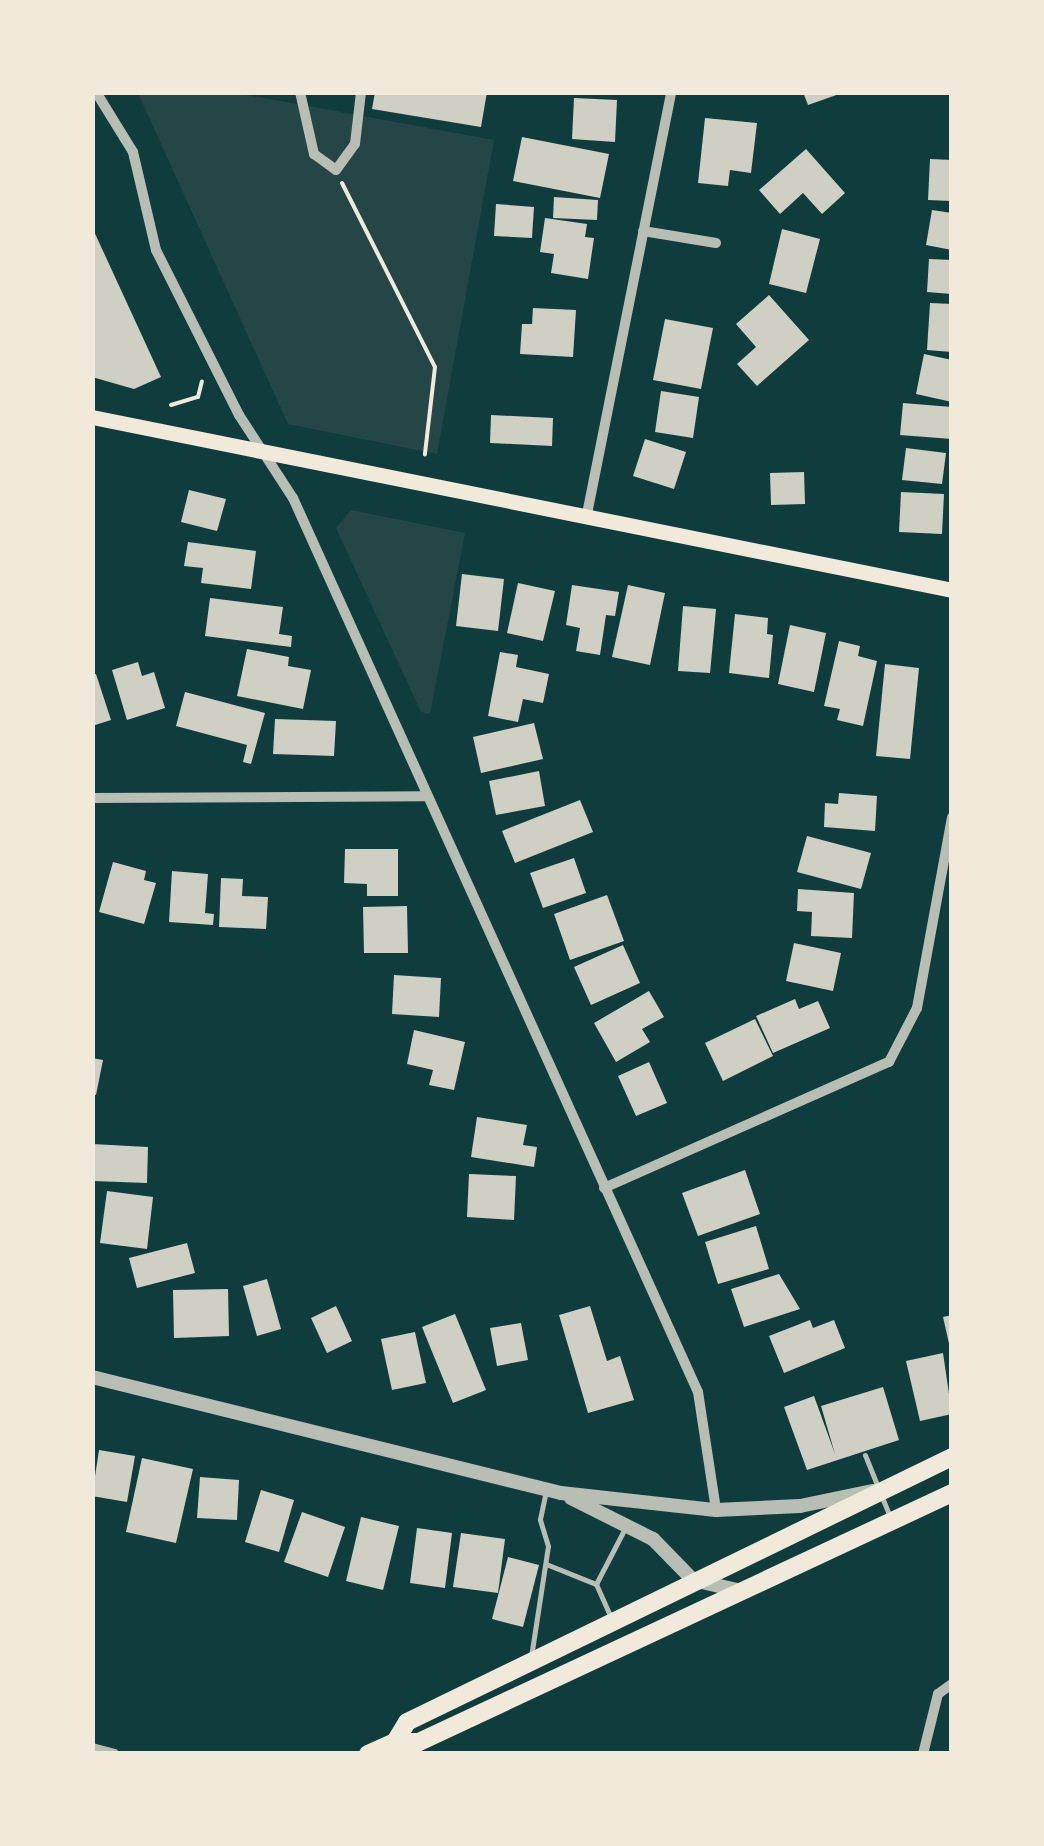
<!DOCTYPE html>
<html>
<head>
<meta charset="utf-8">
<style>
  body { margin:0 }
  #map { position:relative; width:1044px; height:1846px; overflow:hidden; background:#0f3d3e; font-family:Commissioner,sans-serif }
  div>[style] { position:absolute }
  .green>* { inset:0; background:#244646 }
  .building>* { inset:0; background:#cfcfc3 }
  .path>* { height:4px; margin:-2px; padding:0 2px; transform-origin:2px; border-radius:2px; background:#f1e9da }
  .service>* { height:5px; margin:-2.5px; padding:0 2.5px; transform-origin:2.5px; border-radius:2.5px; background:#b8beb3 }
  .minor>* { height:10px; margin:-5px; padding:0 5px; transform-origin:5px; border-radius:5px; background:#b8beb3 }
  .tertiary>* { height:14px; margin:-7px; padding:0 7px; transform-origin:7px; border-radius:7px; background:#b8beb3 }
  .secondary>* { height:15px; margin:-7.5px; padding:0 7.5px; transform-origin:7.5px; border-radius:7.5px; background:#f1e9da }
  .primary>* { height:18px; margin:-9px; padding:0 9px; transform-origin:9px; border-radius:9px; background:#f1e9da }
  span { translate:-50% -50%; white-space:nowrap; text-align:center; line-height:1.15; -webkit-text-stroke:9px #f1e9da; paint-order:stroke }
  .frame { position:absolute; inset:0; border:95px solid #f1e9da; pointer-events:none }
</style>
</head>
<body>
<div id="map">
  <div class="green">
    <div style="clip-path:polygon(138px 93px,241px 94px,494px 140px,437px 454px,288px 424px)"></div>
    <div style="clip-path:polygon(351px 510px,465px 533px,430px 714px,421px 712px,336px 528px)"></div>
  </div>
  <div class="building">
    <div style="clip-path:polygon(375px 92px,487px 92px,481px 127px,372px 109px)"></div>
    <div style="clip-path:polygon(803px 92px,842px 92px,842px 93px,808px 105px)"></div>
    <div style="clip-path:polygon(574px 98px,617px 100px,615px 142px,572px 139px)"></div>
    <div style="clip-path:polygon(705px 118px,757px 123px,751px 173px,730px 170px,728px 186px,698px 183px)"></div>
    <div style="clip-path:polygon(522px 137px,609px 154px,600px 198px,513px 181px)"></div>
    <div style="clip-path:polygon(806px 149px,845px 193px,822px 214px,803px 193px,780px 214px,759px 190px)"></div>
    <div style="clip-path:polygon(930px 159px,952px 160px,952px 201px,928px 200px)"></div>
    <div style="clip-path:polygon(554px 197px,598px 200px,597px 220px,553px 218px)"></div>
    <div style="clip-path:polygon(496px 204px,534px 207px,532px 238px,494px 236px)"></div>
    <div style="clip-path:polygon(932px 210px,952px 213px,952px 250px,926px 245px)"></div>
    <div style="clip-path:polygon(545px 218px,587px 224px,585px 237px,594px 238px,588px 279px,551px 273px,554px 254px,540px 252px)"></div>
    <div style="clip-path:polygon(92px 227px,161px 377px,134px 389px,92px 377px)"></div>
    <div style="clip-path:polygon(782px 229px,820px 239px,806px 293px,769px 284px)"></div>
    <div style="clip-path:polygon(929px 259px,952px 260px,952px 294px,927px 292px)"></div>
    <div style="clip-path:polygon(769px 295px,809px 340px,757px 386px,737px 364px,756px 347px,736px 324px)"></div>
    <div style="clip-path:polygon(930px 303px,952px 304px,952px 352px,927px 350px)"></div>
    <div style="clip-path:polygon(533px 308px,576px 310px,573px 357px,520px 354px,522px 324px,532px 324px)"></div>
    <div style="clip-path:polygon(665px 319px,713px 328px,701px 389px,653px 380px)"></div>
    <div style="clip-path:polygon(924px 354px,952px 360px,952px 402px,916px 394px)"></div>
    <div style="clip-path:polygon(661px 391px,699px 397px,693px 438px,655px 432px)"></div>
    <div style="clip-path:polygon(903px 403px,952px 407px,952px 439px,900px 435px)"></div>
    <div style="clip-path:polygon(491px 415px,553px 418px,552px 446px,490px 443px)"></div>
    <div style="clip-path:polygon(645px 439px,686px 452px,674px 489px,633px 476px)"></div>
    <div style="clip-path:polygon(906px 448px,946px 453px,942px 484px,902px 480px)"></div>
    <div style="clip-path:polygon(804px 472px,805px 504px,771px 505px,770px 473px)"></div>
    <div style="clip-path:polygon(189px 490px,226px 499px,217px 531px,181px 522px)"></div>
    <div style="clip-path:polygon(901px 492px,944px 494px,942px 534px,899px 532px)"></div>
    <div style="clip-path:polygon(188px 542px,256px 551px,251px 589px,201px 583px,203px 568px,184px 566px)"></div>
    <div style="clip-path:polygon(462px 574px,504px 579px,498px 631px,456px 626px)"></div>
    <div style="clip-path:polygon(518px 583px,555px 591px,543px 641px,507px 633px)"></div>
    <div style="clip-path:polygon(572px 585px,619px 592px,615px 616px,606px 615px,600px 655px,576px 651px,580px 628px,566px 625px)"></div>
    <div style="clip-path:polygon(628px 585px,665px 593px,650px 665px,612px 657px)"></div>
    <div style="clip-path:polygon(210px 598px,283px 607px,279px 634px,292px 636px,291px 647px,205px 636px)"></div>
    <div style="clip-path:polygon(683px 606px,716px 609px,710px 673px,678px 671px)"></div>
    <div style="clip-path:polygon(735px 614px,768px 618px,767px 634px,773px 635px,769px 678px,729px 673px)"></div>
    <div style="clip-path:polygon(790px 625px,826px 633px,814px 692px,778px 684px)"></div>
    <div style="clip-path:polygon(839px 641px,860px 646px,858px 656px,877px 661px,863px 726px,837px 720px,840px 709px,824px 706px)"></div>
    <div style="clip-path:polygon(247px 649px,289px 657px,288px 666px,311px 670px,303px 709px,237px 696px)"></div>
    <div style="clip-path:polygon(500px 652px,518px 655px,516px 667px,549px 674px,543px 703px,523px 699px,518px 722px,488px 716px)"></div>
    <div style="clip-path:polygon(138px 662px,142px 676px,154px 672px,165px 708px,127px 720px,112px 670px)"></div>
    <div style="clip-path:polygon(885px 664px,919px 668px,910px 759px,876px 756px)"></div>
    <div style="clip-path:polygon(96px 674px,111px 720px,92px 726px,92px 675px)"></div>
    <div style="clip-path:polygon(185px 692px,265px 713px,251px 764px,243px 762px,247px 745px,176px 726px)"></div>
    <div style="clip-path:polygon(275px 719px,336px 721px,334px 756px,273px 754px)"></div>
    <div style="clip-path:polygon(534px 723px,543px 759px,481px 773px,473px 737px)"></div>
    <div style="clip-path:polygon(539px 771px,545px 806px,496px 815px,489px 781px)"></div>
    <div style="clip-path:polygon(839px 793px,877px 796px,875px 831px,824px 827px,825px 803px,838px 804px)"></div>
    <div style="clip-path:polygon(580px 800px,593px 832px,515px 863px,502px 831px)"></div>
    <div style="clip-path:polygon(807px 836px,871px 853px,861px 889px,797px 872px)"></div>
    <div style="clip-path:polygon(345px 849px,398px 849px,398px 896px,367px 896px,367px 884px,344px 883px)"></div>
    <div style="clip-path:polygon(574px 858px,586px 893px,543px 908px,530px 873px)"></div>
    <div style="clip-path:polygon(113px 862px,146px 871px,144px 880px,156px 883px,144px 924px,99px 912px)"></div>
    <div style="clip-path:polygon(172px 871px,208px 874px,205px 913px,214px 914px,213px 925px,169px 922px)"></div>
    <div style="clip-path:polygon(221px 878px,243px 879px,242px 896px,268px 897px,266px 929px,219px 927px)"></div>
    <div style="clip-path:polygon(798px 889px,854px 893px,852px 938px,811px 936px,812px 912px,797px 911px)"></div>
    <div style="clip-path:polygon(607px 895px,624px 941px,570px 960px,554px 914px)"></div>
    <div style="clip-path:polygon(407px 906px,408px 953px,364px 953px,363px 907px)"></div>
    <div style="clip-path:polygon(794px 943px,841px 953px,833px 991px,786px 981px)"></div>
    <div style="clip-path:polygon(623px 945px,640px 983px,591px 1005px,574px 967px)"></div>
    <div style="clip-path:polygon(394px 975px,441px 978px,439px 1017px,392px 1014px)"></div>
    <div style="clip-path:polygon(649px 991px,664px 1017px,642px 1029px,650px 1042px,616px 1062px,594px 1023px)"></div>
    <div style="clip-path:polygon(795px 999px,799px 1009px,818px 1001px,830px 1028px,773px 1053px,756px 1016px)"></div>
    <div style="clip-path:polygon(755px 1019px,773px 1056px,723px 1081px,705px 1043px)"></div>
    <div style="clip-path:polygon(414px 1030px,465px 1042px,454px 1090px,429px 1085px,433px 1070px,407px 1064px)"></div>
    <div style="clip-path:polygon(92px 1058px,103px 1060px,96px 1095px,92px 1094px)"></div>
    <div style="clip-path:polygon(649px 1062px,667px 1103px,636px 1116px,618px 1076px)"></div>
    <div style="clip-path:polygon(477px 1117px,527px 1125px,523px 1145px,537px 1147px,534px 1167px,471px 1157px)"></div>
    <div style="clip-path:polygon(92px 1144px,148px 1147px,147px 1183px,92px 1181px)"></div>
    <div style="clip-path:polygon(745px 1170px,760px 1214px,698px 1236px,682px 1193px)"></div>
    <div style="clip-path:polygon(469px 1174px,516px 1176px,514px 1220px,467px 1217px)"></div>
    <div style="clip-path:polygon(107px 1191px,153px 1197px,147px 1249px,100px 1243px)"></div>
    <div style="clip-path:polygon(756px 1226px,769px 1269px,718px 1284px,705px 1242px)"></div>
    <div style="clip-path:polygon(187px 1243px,195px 1273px,137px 1288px,129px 1258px)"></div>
    <div style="clip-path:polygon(779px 1274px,800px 1309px,744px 1327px,731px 1289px)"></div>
    <div style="clip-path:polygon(267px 1279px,281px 1329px,257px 1336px,243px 1286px)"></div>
    <div style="clip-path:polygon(228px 1289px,229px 1336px,174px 1338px,173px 1290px)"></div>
    <div style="clip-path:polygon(336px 1306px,352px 1341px,327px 1353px,311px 1318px)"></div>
    <div style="clip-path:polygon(590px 1306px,607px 1361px,620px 1356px,634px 1400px,588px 1413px,559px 1315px)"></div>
    <div style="clip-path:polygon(455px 1314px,486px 1390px,453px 1403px,422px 1327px)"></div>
    <div style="clip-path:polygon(952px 1315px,952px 1348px,950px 1348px,943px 1317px)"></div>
    <div style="clip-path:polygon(810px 1320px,813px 1328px,834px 1320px,845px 1348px,784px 1373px,769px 1336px)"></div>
    <div style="clip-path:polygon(521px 1323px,528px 1360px,497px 1366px,490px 1328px)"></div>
    <div style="clip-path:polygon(415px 1332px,426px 1383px,392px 1390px,381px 1339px)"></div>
    <div style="clip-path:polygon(943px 1353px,952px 1414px,920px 1421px,906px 1361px)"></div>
    <div style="clip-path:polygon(883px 1387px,899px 1440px,807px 1470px,784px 1407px,814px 1396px,835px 1454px,821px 1406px)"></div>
    <div style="clip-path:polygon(99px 1450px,135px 1456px,127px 1502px,92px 1496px)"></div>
    <div style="clip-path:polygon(142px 1458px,193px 1469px,176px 1543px,126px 1532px)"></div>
    <div style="clip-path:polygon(200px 1477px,239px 1480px,237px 1520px,197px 1518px)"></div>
    <div style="clip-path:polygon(261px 1490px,294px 1500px,279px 1552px,245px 1542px)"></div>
    <div style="clip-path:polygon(302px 1512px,345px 1527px,328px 1577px,284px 1562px)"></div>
    <div style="clip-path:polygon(361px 1517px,399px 1526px,383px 1590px,346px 1581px)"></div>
    <div style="clip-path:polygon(417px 1528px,452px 1533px,445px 1588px,410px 1583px)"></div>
    <div style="clip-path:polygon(461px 1533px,505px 1539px,498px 1593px,453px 1587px)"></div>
    <div style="clip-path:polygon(508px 1557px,539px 1565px,523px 1627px,492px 1619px)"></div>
  </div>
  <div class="path">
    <div style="left:342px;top:183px;width:206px;rotate:63.2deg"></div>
    <div style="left:435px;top:367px;width:88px;rotate:96.6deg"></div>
    <div style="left:171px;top:405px;width:28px;rotate:-17deg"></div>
    <div style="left:198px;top:397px;width:16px;rotate:-76deg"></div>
  </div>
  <div class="service">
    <div style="left:865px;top:1455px;width:67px;rotate:68deg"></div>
    <div style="left:546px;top:1564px;width:54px;rotate:21.8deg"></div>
    <div style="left:596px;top:1584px;width:63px;rotate:-62.6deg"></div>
    <div style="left:596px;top:1584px;width:37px;rotate:66deg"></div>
    <div style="left:531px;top:1657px;width:112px;rotate:-81.3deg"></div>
    <div style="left:548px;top:1546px;width:28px;rotate:-107deg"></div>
    <div style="left:540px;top:1519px;width:29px;rotate:-78deg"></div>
  </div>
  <div class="minor">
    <div style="left:96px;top:92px;width:70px;rotate:58.3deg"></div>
    <div style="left:133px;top:152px;width:101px;rotate:76.8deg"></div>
    <div style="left:156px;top:250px;width:185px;rotate:63.3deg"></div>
    <div style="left:239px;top:415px;width:99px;rotate:57deg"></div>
    <div style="left:293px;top:498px;width:981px;rotate:65.63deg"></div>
    <div style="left:698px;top:1392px;width:119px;rotate:81.3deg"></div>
    <div style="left:300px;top:92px;width:64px;rotate:77.3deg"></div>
    <div style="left:314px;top:154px;width:27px;rotate:36deg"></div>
    <div style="left:336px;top:170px;width:32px;rotate:-54deg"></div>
    <div style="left:355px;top:144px;width:52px;rotate:-83.4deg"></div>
    <div style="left:643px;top:231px;width:74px;rotate:9.3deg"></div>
    <div style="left:587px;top:514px;width:430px;rotate:-78.7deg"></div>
    <div style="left:92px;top:798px;width:335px;rotate:-0.3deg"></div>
    <div style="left:604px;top:1188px;width:312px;rotate:-23.9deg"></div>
    <div style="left:889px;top:1062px;width:61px;rotate:-62.6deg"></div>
    <div style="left:917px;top:1008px;width:194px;rotate:-79.6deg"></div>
    <div style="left:92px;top:1748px;width:23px;rotate:15deg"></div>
    <div style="left:923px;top:1754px;width:62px;rotate:-76deg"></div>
    <div style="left:938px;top:1694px;width:17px;rotate:-36deg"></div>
  </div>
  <div class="tertiary">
    <div style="left:92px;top:1377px;width:483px;rotate:13.9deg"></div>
    <div style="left:561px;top:1493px;width:156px;rotate:6.3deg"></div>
    <div style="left:716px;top:1510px;width:84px;rotate:-2.7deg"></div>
    <div style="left:800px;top:1506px;width:75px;rotate:-11.6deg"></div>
    <div style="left:571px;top:1498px;width:92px;rotate:26.6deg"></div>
    <div style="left:653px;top:1539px;width:57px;rotate:45.7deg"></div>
    <div style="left:693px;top:1580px;width:49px;rotate:12.9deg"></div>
  </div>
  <div class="secondary">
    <div style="left:92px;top:417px;width:877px;rotate:11.37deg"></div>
  </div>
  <div class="primary">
    <div style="left:395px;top:1742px;width:23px;rotate:-59deg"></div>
    <div style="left:407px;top:1722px;width:606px;rotate:-25.93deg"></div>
    <div style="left:368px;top:1754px;width:30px;rotate:-24deg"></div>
    <div style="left:395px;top:1742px;width:24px"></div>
    <div style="left:419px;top:1742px;width:588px;rotate:-25.04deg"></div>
  </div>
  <div class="frame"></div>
</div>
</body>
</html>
